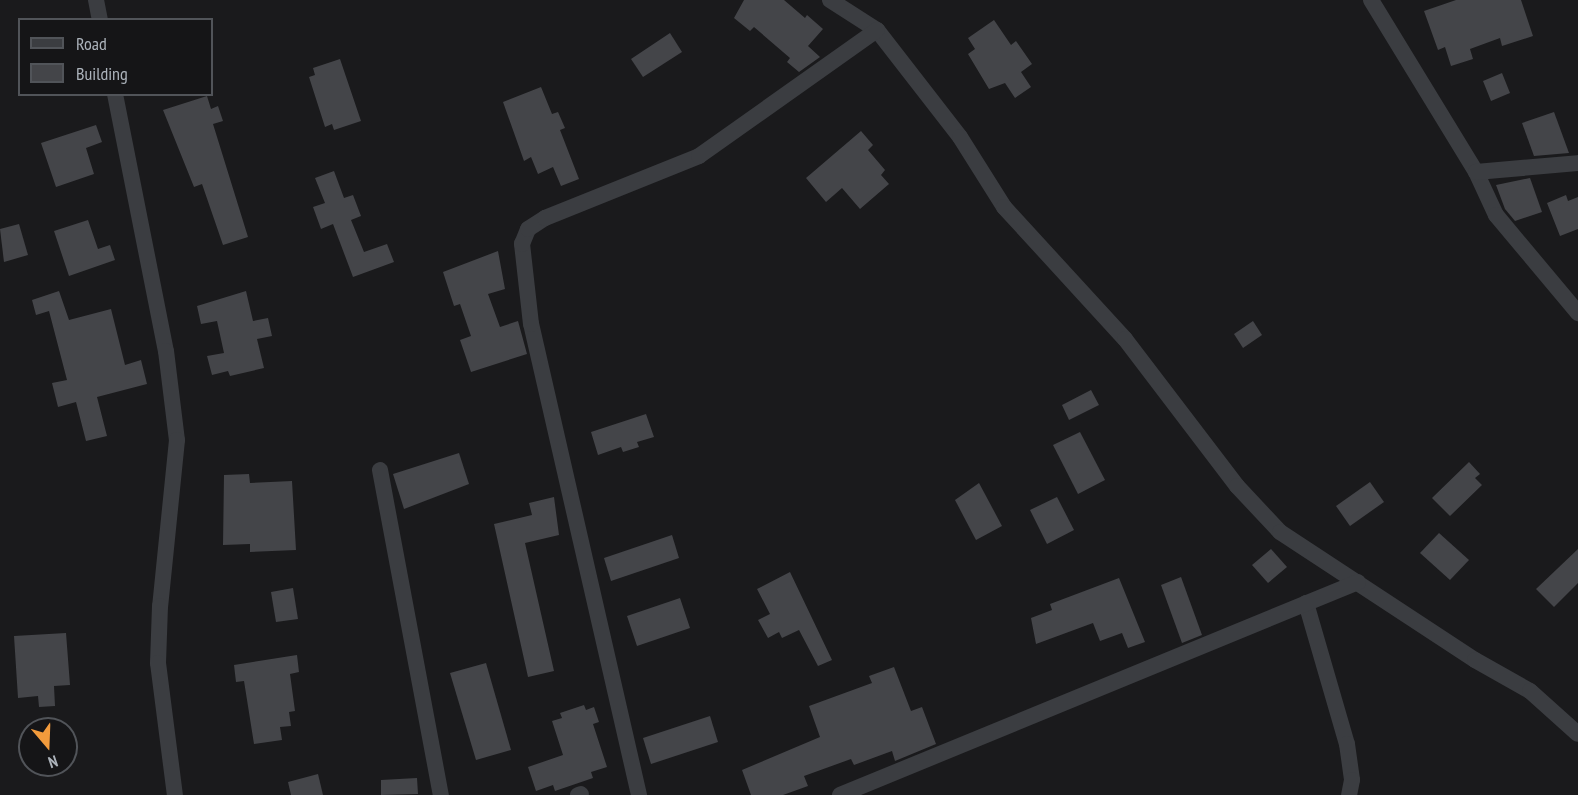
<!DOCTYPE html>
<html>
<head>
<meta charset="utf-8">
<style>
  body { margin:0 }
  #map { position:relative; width:1578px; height:795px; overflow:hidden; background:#1a1a1c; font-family:"PT Sans Narrow",sans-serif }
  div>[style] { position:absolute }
  .building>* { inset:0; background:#444549 }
  .minor>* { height:16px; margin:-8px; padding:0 8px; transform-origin:8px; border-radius:8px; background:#3b3d41 }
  span { translate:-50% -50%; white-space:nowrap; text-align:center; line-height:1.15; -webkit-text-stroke:6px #151517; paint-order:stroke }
  .legend { position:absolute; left:18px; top:18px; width:195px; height:78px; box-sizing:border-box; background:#151517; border:2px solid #515459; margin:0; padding:8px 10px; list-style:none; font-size:18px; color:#acb3bb }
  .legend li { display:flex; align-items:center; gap:12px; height:30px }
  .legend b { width:30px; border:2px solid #515459 }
  .north { position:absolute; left:18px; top:717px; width:60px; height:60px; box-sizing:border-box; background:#151517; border:2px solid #515459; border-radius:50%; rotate:161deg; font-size:16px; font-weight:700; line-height:24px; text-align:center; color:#acb3bb }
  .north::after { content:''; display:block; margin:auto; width:21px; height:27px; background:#f29b3c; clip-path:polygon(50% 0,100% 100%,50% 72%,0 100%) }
</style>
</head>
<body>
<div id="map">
  <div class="building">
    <div style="clip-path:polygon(744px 0,784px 0,805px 18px,807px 15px,823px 29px,808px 46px,820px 57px,799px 72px,787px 62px,790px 58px,754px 27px,750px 31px,734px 18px)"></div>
    <div style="clip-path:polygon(1456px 0,1521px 0,1533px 36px,1502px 46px,1500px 38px,1470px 49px,1473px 59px,1451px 66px,1445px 47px,1438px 50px,1424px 11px)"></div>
    <div style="clip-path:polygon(994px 20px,1011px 45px,1016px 41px,1032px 64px,1021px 72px,1031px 87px,1015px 98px,1005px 83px,989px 89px,968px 54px,975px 49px,968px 38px)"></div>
    <div style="clip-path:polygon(670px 33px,682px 52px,643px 77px,631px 59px)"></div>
    <div style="clip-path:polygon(340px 59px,361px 121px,334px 130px,332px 124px,325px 127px,309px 77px,315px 75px,313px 68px)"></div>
    <div style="clip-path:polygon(1502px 73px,1510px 93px,1491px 101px,1483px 81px)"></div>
    <div style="clip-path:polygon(541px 87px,552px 114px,558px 112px,565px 128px,560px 130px,579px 179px,561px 186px,553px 167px,538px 174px,531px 157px,524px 161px,503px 102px)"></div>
    <div style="clip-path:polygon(207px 96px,211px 109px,218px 106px,223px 121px,213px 124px,248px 237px,223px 245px,202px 184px,194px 187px,163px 110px)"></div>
    <div style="clip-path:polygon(1554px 112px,1569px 153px,1534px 156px,1522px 123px)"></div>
    <div style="clip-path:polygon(96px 125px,102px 142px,86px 148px,94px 174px,56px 187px,41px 143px)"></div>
    <div style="clip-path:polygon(861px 131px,873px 145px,868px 150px,885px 170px,881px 175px,889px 184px,860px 209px,842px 188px,826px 202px,806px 178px)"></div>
    <div style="clip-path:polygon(334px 171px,344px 198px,353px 195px,361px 216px,351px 220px,364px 252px,387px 244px,394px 262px,353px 277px,333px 224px,321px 229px,313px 207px,325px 203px,315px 178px)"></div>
    <div style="clip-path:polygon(1530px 178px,1542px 212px,1515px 221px,1505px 209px,1496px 185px)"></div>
    <div style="clip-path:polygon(1566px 195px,1568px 201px,1578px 197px,1578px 229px,1560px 236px,1547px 203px)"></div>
    <div style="clip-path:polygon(88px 220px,98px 249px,110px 245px,115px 260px,69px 276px,54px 231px)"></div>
    <div style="clip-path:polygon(19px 224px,28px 255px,4px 262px,0 229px)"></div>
    <div style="clip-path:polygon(498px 251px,505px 289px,488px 294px,500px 327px,518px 321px,527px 354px,471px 372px,460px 340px,471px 336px,460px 304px,454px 306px,443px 272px)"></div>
    <div style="clip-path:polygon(59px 291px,69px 320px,111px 309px,125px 365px,141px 360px,147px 384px,97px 397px,107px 436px,86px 441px,76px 402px,58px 407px,52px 383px,67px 380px,49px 311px,36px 315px,32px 300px)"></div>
    <div style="clip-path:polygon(246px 291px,253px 321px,268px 318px,272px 336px,257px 339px,264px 368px,230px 376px,228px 371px,212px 375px,207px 356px,224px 353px,217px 321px,201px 324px,197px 306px)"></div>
    <div style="clip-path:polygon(1253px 321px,1262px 335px,1243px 348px,1234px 334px)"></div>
    <div style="clip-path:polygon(1091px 390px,1099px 405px,1069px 420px,1062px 405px)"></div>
    <div style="clip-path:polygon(646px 414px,654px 437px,637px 442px,639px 447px,623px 452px,621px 447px,598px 455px,591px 432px)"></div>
    <div style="clip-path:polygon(1080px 432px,1105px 480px,1078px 494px,1053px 445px)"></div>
    <div style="clip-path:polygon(459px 453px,469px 484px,404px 509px,393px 474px)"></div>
    <div style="clip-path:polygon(1469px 462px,1480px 474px,1475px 478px,1482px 485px,1450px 516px,1432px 498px)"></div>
    <div style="clip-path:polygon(249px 474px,250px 483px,292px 481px,296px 550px,250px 552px,250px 544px,223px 545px,224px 475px)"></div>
    <div style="clip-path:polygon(1370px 482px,1384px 502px,1350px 526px,1336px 506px)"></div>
    <div style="clip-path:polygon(979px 483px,1002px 526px,976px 540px,955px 500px)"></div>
    <div style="clip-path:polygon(554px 497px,559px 535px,525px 543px,554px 671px,528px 677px,494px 524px,532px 515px,529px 503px)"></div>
    <div style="clip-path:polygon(1057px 497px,1074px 530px,1047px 544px,1030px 510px)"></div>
    <div style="clip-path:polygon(1439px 533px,1469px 560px,1450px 580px,1420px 553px)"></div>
    <div style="clip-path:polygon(672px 535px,679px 558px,611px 581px,604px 558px)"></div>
    <div style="clip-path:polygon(1271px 549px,1287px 567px,1268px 583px,1252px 565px)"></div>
    <div style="clip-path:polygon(1578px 549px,1578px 583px,1554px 607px,1536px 589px)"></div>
    <div style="clip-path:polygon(790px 572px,832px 660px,818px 666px,799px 630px,782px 638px,779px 632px,768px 638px,758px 620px,770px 614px,757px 589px)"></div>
    <div style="clip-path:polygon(1181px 577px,1202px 635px,1182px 643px,1161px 585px)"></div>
    <div style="clip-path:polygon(1119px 578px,1145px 642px,1128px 648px,1122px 633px,1100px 641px,1093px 623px,1036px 644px,1031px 618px,1052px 610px,1050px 604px)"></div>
    <div style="clip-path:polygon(293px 588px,298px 619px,276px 622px,271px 592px)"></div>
    <div style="clip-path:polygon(680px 598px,690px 628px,637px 646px,627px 616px)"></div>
    <div style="clip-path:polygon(66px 633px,70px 685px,54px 686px,55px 706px,39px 707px,38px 696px,18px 698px,14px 636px)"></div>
    <div style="clip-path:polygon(297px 655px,299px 672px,290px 674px,295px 711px,289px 712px,291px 726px,280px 727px,282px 740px,254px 744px,244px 681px,236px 682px,234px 665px)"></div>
    <div style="clip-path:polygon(486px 663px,511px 750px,476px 760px,450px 673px)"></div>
    <div style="clip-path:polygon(894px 667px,911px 711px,922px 707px,936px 744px,895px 761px,892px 751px,854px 765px,851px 759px,804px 776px,808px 786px,783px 795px,751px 795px,742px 770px,820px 737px,809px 706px,872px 683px,869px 676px)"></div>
    <div style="clip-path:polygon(584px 705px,586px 710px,594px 707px,599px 722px,593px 724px,607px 767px,591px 772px,593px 778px,555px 791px,553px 785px,536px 791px,528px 767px,563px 755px,552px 721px,562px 718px,560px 713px)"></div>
    <div style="clip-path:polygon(710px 716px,718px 742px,651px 764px,643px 738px)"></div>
    <div style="clip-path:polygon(318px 774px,323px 795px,291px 795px,288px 782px)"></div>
    <div style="clip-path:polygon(417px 778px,418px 794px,381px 795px,381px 780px)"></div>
  </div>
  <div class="minor">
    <div style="left:96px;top:0;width:20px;rotate:79deg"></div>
    <div style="left:830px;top:0;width:56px;rotate:32.6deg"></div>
    <div style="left:877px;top:30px;width:135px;rotate:52.2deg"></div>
    <div style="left:960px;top:137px;width:83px;rotate:57.8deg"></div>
    <div style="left:1004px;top:207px;width:179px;rotate:47.5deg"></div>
    <div style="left:1125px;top:339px;width:185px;rotate:52.7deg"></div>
    <div style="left:1237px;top:486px;width:63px;rotate:46.9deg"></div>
    <div style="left:1280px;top:532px;width:233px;rotate:33.3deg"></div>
    <div style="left:1475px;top:660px;width:63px;rotate:29.4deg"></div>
    <div style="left:1530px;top:691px;width:64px;rotate:41.9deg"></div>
    <div style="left:1371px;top:0;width:202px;rotate:58.6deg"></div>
    <div style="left:1476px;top:172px;width:47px;rotate:65.1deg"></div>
    <div style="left:1496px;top:215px;width:128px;rotate:50.1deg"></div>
    <div style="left:115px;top:94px;width:262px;rotate:78.8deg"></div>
    <div style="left:166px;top:351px;width:90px;rotate:83deg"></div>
    <div style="left:177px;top:440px;width:167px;rotate:95.8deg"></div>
    <div style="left:160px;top:606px;width:57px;rotate:92deg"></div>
    <div style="left:158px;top:663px;width:133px;rotate:82.7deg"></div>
    <div style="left:1476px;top:172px;width:102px;rotate:-5deg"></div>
    <div style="left:380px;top:470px;width:331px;rotate:79.4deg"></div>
    <div style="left:1306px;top:603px;width:147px;rotate:73.8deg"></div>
    <div style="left:1347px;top:744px;width:36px;rotate:82deg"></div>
    <div style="left:1352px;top:780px;width:15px;rotate:101deg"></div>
    <div style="left:578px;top:795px;width:3px;rotate:-18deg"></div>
    <div style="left:639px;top:795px;width:483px;rotate:-102.9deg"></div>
    <div style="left:531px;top:324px;width:81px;rotate:-96.4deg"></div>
    <div style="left:522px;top:244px;width:16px;rotate:-68deg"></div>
    <div style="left:528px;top:229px;width:20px;rotate:-33deg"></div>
    <div style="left:545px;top:218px;width:166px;rotate:-21.9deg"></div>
    <div style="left:699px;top:156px;width:218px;rotate:-35.3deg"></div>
    <div style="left:840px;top:795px;width:560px;rotate:-22.35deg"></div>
  </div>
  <ul class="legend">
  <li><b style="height:8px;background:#3b3d41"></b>Road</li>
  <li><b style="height:16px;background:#444549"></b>Building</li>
  </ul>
  <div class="north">N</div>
</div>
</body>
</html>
